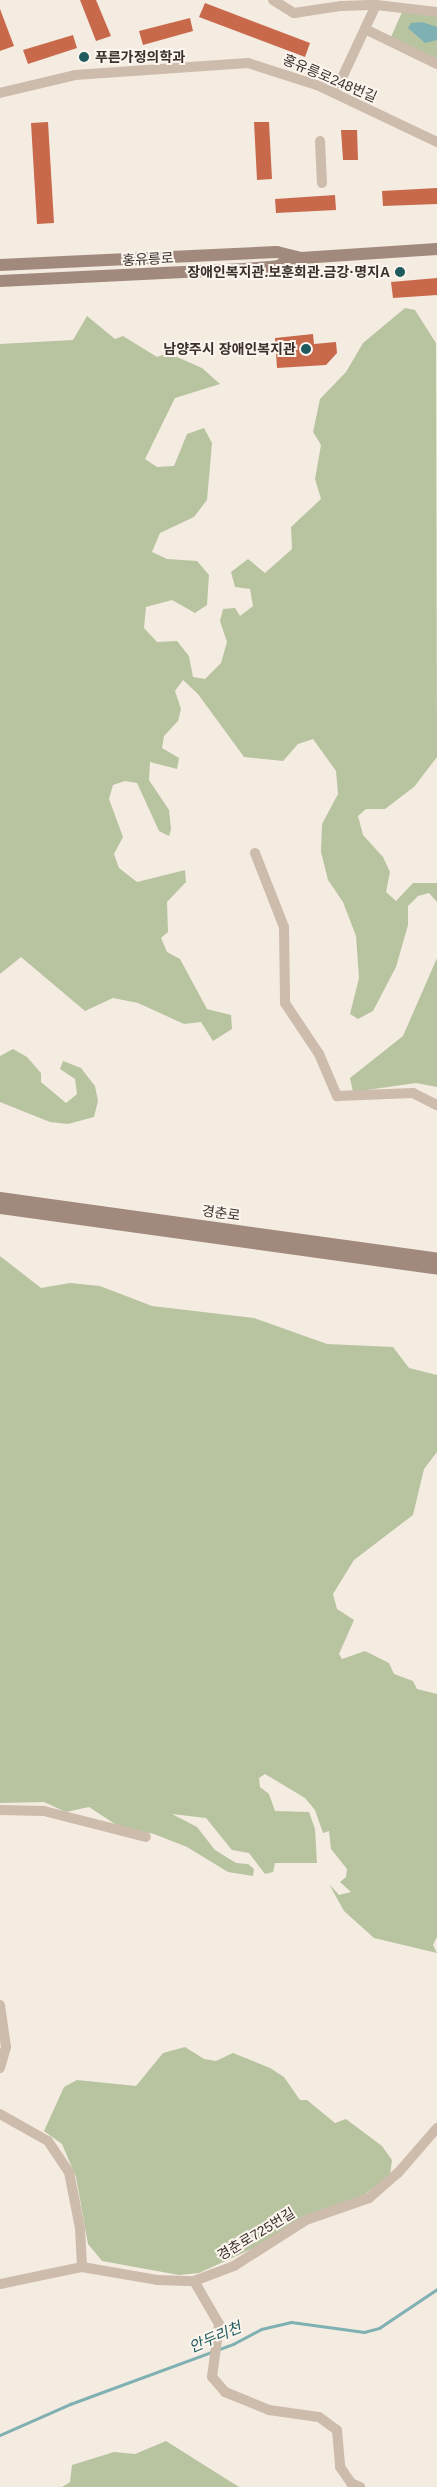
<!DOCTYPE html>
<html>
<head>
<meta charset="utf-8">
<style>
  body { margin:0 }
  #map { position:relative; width:437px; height:2487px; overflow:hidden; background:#f4ebe1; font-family:Arial,"Noto Sans KR",sans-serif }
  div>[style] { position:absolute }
  .green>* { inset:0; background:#b8c4a0 }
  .water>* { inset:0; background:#7fb0b2 }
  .stream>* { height:3px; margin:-1.5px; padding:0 1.5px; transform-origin:1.5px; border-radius:1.5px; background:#7fb0b2 }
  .building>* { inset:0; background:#c8694b }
  .street>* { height:10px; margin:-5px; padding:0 5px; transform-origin:5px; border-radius:5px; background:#cdbbac }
  .secondary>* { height:12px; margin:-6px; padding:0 6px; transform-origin:6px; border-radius:6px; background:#a18a7d }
  .dots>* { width:14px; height:14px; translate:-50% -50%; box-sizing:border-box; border:2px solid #fbf5ee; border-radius:50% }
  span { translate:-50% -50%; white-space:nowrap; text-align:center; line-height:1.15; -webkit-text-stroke:4px #fbf5ee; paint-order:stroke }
  .poi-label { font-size:14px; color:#3b302b; font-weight:700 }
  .left { translate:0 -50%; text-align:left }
  .right { translate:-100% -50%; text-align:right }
  .street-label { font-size:14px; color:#3b302b }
  .water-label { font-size:15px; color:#1f5a5e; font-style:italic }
</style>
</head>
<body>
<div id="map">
  <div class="green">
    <div style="clip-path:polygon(403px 10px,437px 14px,437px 59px,391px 37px)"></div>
    <div style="clip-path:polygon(405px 308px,415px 310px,436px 343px,437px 757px,414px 787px,385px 809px,366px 809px,358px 816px,363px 835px,383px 857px,390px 872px,386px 892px,396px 901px,413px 883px,437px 883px,437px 902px,429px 893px,418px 896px,408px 906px,408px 925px,396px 967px,373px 1011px,358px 1019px,350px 1014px,359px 978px,356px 936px,343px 902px,328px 880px,321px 852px,322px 824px,338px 794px,336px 771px,313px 739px,298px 744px,283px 761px,244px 757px,198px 694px,183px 680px,175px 691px,181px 709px,178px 721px,164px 736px,162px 748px,179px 758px,177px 769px,150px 762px,149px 780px,169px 810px,171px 830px,169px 836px,159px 831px,137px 783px,125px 781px,113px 785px,109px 799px,123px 837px,114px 854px,119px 868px,137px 882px,185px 870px,186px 882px,167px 902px,168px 932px,161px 938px,167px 952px,180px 959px,207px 1009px,231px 1015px,232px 1029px,213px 1041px,201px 1022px,184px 1024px,138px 1003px,113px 998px,85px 1011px,21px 957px,0 974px,0 344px,73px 340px,87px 316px,115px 339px,123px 336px,157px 357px,168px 353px,202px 368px,220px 384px,175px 398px,145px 459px,157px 467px,174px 466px,187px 434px,204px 428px,212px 443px,207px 500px,194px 517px,160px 533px,152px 552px,167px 559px,197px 561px,209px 575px,207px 605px,195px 613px,172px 600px,146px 607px,144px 628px,157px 642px,177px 641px,189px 656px,193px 677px,205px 679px,221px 663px,227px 642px,220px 621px,223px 609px,235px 608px,240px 616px,253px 606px,250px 589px,235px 587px,231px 572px,248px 559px,265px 573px,292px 549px,291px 527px,321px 499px,315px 479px,321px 445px,313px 432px,320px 399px,346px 372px,363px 343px)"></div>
    <div style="clip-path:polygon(437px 958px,437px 1087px,416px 1083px,353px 1092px,350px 1078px,403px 1036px)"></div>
    <div style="clip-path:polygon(13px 1049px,27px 1057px,41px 1073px,41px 1082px,66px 1103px,77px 1094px,75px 1079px,60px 1069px,63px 1061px,81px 1068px,95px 1086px,98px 1101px,94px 1117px,68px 1124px,50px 1122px,0 1102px,0 1056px)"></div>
    <div style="clip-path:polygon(0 1256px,41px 1288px,70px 1283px,100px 1286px,152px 1306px,254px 1318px,327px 1344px,393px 1347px,409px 1368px,437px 1375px,437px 1452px,424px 1469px,413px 1515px,354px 1560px,333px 1594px,337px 1609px,354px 1620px,339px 1654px,342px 1659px,365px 1651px,389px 1663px,394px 1674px,413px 1681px,417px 1689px,437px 1694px,437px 1937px,433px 1945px,437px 1953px,374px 1938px,344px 1911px,329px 1884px,339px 1895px,351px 1892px,340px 1882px,346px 1877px,347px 1869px,331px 1849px,329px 1831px,323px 1833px,315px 1810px,305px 1798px,265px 1774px,259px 1778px,260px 1787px,269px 1794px,275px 1811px,309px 1812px,315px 1829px,317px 1863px,275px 1863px,273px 1872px,265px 1874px,249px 1853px,232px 1850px,206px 1818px,172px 1814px,197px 1827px,215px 1850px,236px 1863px,248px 1864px,254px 1869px,253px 1876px,228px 1872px,187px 1847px,154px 1834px,118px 1826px,89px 1807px,66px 1812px,44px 1802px,0 1803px)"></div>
    <div style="clip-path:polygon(185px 2047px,204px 2059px,216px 2061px,233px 2053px,270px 2068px,284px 2077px,300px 2100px,307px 2100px,335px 2123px,346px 2119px,382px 2146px,392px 2160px,390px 2175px,355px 2202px,199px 2273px,179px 2275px,102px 2261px,88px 2244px,76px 2177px,62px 2144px,44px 2131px,64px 2087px,77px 2080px,136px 2086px,163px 2053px)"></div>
    <div style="clip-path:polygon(166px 2441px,239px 2487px,62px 2487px,70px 2482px,72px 2465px,114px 2452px,135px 2454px)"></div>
  </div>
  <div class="water">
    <div style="clip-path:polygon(422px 22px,437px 27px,437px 40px,425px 43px,408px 28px,411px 23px)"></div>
  </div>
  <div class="stream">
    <div style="left:0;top:2435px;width:77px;rotate:-23.9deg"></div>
    <div style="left:70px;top:2404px;width:174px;rotate:-20.2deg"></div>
    <div style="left:233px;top:2344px;width:32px;rotate:-28deg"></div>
    <div style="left:261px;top:2329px;width:31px;rotate:-13deg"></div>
    <div style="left:291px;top:2322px;width:74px;rotate:7.8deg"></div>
    <div style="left:364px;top:2332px;width:16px;rotate:-15deg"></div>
    <div style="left:379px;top:2328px;width:70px;rotate:-33.9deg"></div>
  </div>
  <div class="building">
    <div style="clip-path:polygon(80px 0,96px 0,111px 36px,96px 41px)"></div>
    <div style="clip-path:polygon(205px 3px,310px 43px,305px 57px,199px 17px)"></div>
    <div style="clip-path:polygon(0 9px,14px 46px,0 51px)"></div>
    <div style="clip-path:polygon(190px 18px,193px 31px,143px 45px,139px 31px)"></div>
    <div style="clip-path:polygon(73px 35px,77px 48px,28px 64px,23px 50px)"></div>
    <div style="clip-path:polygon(48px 122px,54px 223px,37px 224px,31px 123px)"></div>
    <div style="clip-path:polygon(254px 122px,269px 122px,272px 179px,257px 180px)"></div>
    <div style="clip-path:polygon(341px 130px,357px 130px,358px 160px,343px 160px)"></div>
    <div style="clip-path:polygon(437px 188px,437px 204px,383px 206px,382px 191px)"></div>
    <div style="clip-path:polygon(335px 195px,336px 210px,276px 213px,275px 199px)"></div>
    <div style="clip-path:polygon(437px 278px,437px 295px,393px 298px,391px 282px)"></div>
    <div style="clip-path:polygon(313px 334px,314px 344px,336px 342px,337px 353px,326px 365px,277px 368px,275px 338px)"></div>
  </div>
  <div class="street">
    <div style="left:273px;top:0;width:25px;rotate:32deg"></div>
    <div style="left:294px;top:13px;width:48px;rotate:-8.5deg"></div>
    <div style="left:341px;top:6px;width:35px;rotate:-2deg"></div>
    <div style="left:376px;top:5px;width:97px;rotate:115deg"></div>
    <div style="left:376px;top:5px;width:61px;rotate:6.5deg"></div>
    <div style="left:365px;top:29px;width:80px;rotate:25.9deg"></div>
    <div style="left:0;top:93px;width:77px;rotate:-13.5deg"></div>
    <div style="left:75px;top:75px;width:173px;rotate:-4deg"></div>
    <div style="left:248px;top:63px;width:72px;rotate:17.7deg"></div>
    <div style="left:317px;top:85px;width:133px;rotate:25.4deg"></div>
    <div style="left:320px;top:141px;width:42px;rotate:87.3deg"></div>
    <div style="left:255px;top:853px;width:79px;rotate:68.6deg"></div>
    <div style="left:284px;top:927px;width:76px;rotate:89.2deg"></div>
    <div style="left:285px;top:1003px;width:61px;rotate:56.3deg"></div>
    <div style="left:319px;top:1054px;width:46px;rotate:66.8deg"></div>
    <div style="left:337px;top:1096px;width:76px;rotate:-2.3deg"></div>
    <div style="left:413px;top:1093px;width:27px;rotate:27deg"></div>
    <div style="left:0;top:1810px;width:44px;rotate:1.3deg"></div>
    <div style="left:44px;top:1811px;width:105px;rotate:14.3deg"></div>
    <div style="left:0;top:2005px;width:42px;rotate:81.9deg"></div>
    <div style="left:6px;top:2047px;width:22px;rotate:106deg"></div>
    <div style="left:0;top:2114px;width:55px;rotate:29.4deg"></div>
    <div style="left:48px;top:2141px;width:37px;rotate:56deg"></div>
    <div style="left:69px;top:2172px;width:57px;rotate:78.9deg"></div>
    <div style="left:80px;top:2228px;width:39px;rotate:87deg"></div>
    <div style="left:194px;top:2281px;width:50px;rotate:59.8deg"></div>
    <div style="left:219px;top:2324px;width:53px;rotate:97.5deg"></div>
    <div style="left:212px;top:2377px;width:20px;rotate:49deg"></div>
    <div style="left:225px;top:2392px;width:48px;rotate:22.2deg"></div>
    <div style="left:269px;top:2410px;width:50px;rotate:8deg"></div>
    <div style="left:319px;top:2417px;width:22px;rotate:36deg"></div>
    <div style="left:337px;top:2430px;width:37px;rotate:85deg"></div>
    <div style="left:340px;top:2467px;width:19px;rotate:55deg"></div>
    <div style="left:351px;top:2483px;width:10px;rotate:24deg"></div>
    <div style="left:0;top:2284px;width:84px;rotate:-11.7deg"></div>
    <div style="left:82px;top:2267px;width:76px;rotate:9.8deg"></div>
    <div style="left:157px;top:2280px;width:37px;rotate:2deg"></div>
    <div style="left:194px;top:2281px;width:43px;rotate:-20.6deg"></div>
    <div style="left:234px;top:2266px;width:85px;rotate:-32.6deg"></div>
    <div style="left:306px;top:2220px;width:67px;rotate:-19.2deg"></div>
    <div style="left:369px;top:2198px;width:38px;rotate:-41deg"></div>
    <div style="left:398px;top:2173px;width:60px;rotate:-49.1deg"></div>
  </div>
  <div class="secondary">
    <div style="left:0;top:265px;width:277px;rotate:-2.7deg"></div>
    <div style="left:277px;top:252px;width:25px;rotate:14deg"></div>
    <div style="left:301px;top:258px;width:136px;rotate:-3.8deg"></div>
    <div style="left:0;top:281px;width:245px;rotate:-2.8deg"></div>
    <div style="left:245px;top:269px;width:33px;rotate:-5deg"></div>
    <div style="left:278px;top:266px;width:19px;rotate:-25deg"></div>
    <div style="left:0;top:1198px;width:441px;rotate:7.9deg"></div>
    <div style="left:0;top:1208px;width:441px;rotate:7.9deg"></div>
  </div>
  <div class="dots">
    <div style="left:84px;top:57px;background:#1f5a5e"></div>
    <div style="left:400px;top:272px;background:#1f5a5e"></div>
    <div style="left:306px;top:349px;background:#1f5a5e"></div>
  </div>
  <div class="poi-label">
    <span class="left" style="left:95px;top:57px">푸른가정의학과</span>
    <span class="right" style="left:390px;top:272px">장애인복지관.보훈회관.금강·명지A</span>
    <span class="right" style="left:296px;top:349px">남양주시 장애인복지관</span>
  </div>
  <div class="street-label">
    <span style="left:330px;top:78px;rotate:23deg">홍유릉로248번길</span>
    <span style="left:148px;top:259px;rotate:-3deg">홍유릉로</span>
    <span style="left:221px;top:1213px;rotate:8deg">경춘로</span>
    <span style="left:256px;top:2234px;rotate:-31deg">경춘로725번길</span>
  </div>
  <div class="water-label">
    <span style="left:215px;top:2337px;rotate:-23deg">안두리천</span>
  </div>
</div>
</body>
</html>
